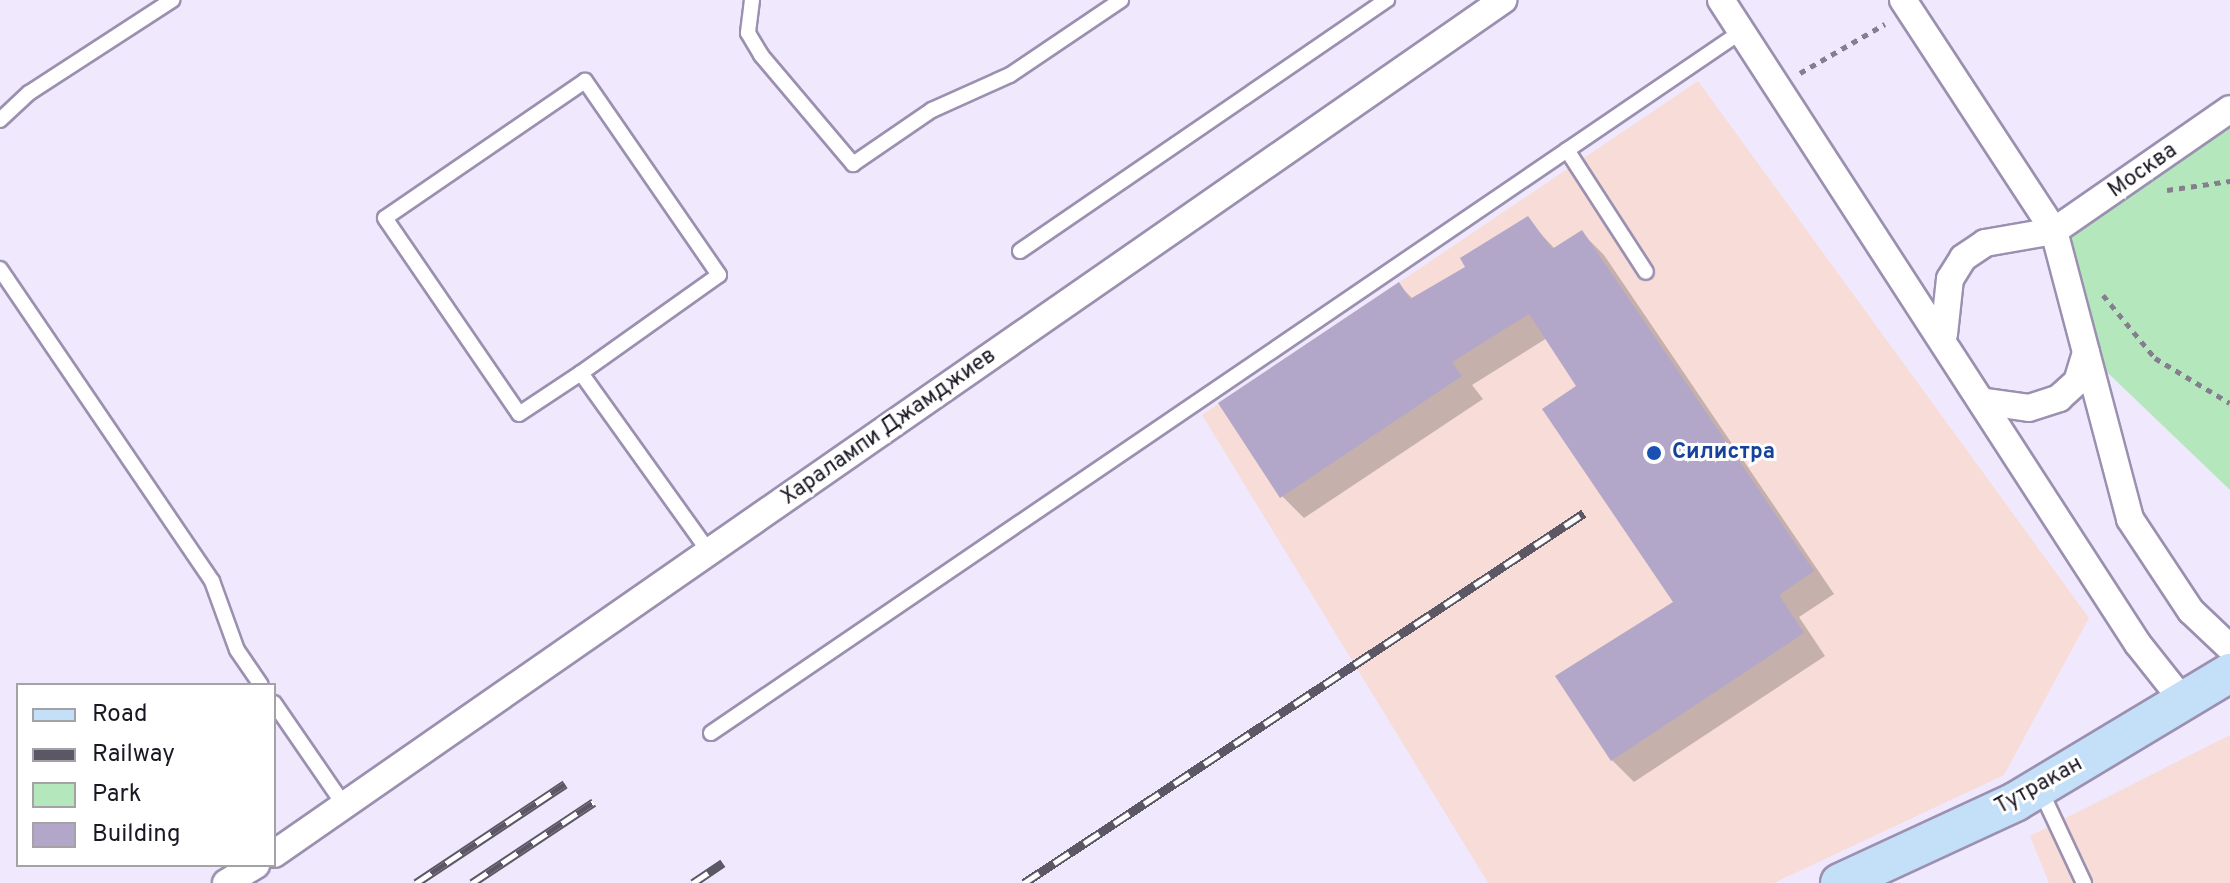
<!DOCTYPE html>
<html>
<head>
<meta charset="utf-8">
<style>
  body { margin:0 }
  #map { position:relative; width:2230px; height:883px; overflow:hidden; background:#f0e9fe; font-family:Overpass,sans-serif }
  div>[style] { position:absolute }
  .commercial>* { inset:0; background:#f7dcd8 }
  .green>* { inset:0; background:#b5e7bd }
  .shadow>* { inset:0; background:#0003 }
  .building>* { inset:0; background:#b2a7c8 }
  .path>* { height:5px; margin-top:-2.5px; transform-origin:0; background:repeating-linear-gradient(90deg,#847e8f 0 6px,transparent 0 12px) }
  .roads { filter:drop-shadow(2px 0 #9b90b0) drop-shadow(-2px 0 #9b90b0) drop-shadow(0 2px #9b90b0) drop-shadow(0 -2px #9b90b0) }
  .lane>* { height:14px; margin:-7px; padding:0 7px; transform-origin:7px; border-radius:7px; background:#fff }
  .street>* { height:26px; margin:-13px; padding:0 13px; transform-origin:13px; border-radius:13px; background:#fff }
  .secondary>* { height:38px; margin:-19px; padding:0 19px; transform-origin:19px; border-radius:19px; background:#c4dff8 }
  .rail>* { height:9px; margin-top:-4.5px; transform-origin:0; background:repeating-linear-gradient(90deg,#fff 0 18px,#5c5765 0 36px); box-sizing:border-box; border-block:2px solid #5c5765 }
  .dots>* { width:22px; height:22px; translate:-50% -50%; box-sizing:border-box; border:4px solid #fff; border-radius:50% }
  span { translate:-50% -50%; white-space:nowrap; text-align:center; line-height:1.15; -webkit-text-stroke:6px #fff; paint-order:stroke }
  .street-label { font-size:22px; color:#1b1723 }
  .transit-label { font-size:22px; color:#164399; font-weight:700 }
  .left { translate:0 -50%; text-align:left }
  .legend { position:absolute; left:16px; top:683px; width:260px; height:184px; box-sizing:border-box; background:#fff; border:2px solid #a4a2a7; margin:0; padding:10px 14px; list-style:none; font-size:24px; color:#1b1723 }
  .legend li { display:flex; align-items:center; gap:16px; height:40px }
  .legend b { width:40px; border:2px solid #a4a2a7 }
</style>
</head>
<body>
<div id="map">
  <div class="commercial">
    <div style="clip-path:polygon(1698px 81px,2089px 618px,2004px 775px,1774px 883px,1488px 883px,1202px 415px)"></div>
    <div style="clip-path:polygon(2230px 735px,2230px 883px,2049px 883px,2030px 836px)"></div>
  </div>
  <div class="green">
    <div style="clip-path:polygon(2230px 109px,2230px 490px,2086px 352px,2054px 231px)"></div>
  </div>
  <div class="shadow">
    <div style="clip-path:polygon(1527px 219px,1555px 249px,1582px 233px,1604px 255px,1834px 594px,1799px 617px,1825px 656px,1634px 782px,1612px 760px,1675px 602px,1579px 386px,1547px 338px,1472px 385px,1483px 399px,1304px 518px,1282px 496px,1399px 285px,1413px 299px,1468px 268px)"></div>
  </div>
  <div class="building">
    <div style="clip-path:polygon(1528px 216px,1552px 249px,1582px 230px,1814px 571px,1779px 595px,1804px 633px,1611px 761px,1555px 676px,1673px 602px,1542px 409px,1576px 386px,1529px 314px,1452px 362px,1462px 376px,1280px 498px,1218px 403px,1399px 282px,1410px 299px,1465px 267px,1460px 258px)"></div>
  </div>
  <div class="path">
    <div style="left:1800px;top:73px;width:98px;rotate:-30deg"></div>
    <div style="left:2167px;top:190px;width:64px;rotate:-8.1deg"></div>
    <div style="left:2103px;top:295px;width:82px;rotate:50.5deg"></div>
    <div style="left:2155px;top:358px;width:87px;rotate:31deg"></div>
  </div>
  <div class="roads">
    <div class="lane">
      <div style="left:752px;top:0;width:33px;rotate:97deg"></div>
      <div style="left:748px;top:33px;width:26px;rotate:59deg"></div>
      <div style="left:761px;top:55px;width:143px;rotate:49.8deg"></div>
      <div style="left:853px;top:164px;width:96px;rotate:-34.4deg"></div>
      <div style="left:932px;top:110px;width:85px;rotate:-24.2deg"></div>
      <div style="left:1010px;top:75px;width:134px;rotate:-34deg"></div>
      <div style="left:0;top:120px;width:40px;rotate:-43deg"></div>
      <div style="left:29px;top:93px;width:171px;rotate:-33deg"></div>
      <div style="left:1567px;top:150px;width:145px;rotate:57.1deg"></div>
      <div style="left:1020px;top:251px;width:445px;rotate:-34.4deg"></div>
      <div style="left:0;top:269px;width:377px;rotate:55.8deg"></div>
      <div style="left:212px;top:581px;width:73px;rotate:70.1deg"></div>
      <div style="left:237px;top:650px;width:42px;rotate:55.6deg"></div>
      <div style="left:581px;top:373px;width:169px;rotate:-35.4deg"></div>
      <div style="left:719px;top:275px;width:236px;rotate:-124.6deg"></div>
      <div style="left:585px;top:81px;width:242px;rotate:145.6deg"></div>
      <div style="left:385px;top:218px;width:237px;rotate:55.6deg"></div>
      <div style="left:519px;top:414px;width:74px;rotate:-33.5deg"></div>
      <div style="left:581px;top:373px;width:220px;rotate:54.4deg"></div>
      <div style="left:274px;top:703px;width:124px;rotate:55.5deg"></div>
      <div style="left:711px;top:733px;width:1247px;rotate:-34.25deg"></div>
      <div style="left:2040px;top:789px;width:104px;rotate:64.9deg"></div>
    </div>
    <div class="street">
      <div style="left:1721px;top:0;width:767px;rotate:57.08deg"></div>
      <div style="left:2138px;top:644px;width:74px;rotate:51.6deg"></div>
      <div style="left:1903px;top:0;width:276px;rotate:56.8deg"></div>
      <div style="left:2054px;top:231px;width:298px;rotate:75.2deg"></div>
      <div style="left:2130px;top:519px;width:110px;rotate:56.5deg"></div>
      <div style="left:2191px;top:611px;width:54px;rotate:43.5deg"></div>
      <div style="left:1944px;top:334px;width:55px;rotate:-83.8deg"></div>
      <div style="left:1950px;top:279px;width:25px;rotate:-58deg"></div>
      <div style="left:1963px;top:258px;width:27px;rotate:-34deg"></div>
      <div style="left:1985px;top:243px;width:70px;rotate:-9.9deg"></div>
      <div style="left:2054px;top:231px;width:214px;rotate:-34.7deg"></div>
      <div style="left:1987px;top:402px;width:42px;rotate:8.1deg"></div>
      <div style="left:2029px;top:408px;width:32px;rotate:-18deg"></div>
      <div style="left:2059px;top:398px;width:24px;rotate:-42deg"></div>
      <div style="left:2077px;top:382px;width:31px;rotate:-73deg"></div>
      <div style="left:274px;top:854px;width:1497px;rotate:-34.79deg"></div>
      <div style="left:226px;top:883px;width:35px;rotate:-31deg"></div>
    </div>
    <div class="secondary">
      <div style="left:1840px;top:883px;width:193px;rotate:-24.8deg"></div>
      <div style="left:2015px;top:802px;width:251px;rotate:-31deg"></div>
    </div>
  </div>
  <div class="rail">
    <div style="left:416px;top:883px;width:179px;rotate:-33.6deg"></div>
    <div style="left:472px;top:883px;width:146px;rotate:-33.6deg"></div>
    <div style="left:693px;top:883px;width:36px;rotate:-34deg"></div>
    <div style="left:1024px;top:883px;width:671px;rotate:-33.45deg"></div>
  </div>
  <div class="dots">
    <div style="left:1654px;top:453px;background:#1a4fb4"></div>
  </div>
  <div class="street-label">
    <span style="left:2143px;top:171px;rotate:-35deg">Москва</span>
    <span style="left:889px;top:427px;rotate:-35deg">Харалампи Джамджиев</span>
    <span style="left:2039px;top:786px;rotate:-29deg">Тутракан</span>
  </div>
  <div class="transit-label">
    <span class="left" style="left:1672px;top:453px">Силистра</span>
  </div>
  <ul class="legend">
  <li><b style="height:10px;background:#c4dff8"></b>Road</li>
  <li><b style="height:10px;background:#5c5765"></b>Railway</li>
  <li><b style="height:22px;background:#b5e7bd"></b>Park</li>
  <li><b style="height:22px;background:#b2a7c8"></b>Building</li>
  </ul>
</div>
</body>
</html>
